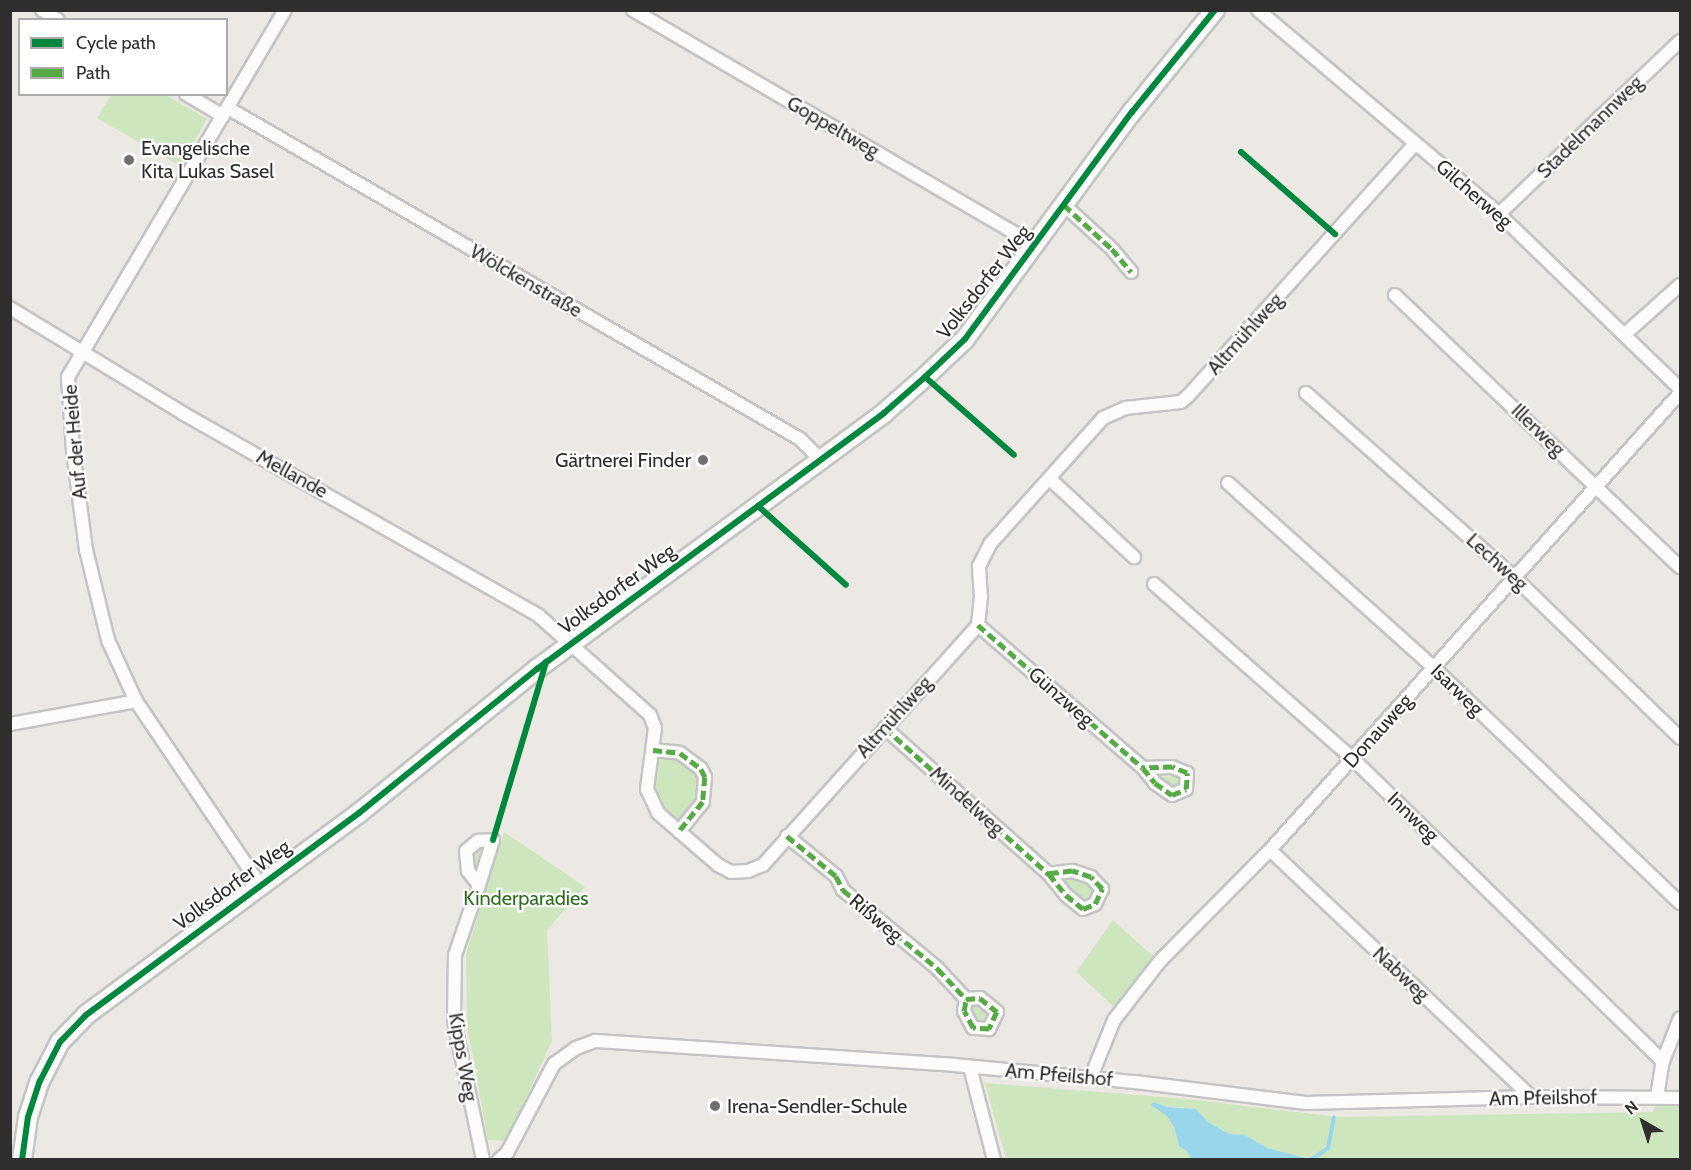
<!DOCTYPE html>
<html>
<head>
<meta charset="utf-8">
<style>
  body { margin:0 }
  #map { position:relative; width:1691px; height:1170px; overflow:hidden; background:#ece8e4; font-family:Cabin,sans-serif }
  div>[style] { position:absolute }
  .green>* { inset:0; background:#cee6be }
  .water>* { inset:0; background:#99d6ec }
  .stream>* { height:4px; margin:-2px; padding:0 2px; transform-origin:2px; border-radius:2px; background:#99d6ec }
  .roads { filter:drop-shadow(2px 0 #c5c4c5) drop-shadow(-2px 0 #c5c4c5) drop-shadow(0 2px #c5c4c5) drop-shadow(0 -2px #c5c4c5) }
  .street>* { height:12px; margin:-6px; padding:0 6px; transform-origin:6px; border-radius:6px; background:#fcfcfb }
  .secondary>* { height:18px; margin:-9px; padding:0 9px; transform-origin:9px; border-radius:9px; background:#fcfcfb }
  .quiet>* { height:4.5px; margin-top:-2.25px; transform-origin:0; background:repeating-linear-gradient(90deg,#54ab44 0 9px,transparent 0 13.5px) }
  .cycleway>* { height:6px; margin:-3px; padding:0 3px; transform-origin:3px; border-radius:3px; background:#00873e }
  .dots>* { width:16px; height:16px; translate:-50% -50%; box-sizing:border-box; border:3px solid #fff; border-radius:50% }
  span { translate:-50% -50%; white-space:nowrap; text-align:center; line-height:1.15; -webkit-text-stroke:4.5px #fff; paint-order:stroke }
  .street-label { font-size:20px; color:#2e2e2e }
  .poi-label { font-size:20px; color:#2e2e2e }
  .left { translate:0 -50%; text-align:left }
  .right { translate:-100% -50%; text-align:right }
  .park-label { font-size:20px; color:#2c6e1b }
  .frame { position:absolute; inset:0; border:12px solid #2e2e2e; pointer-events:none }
  .legend { position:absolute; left:18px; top:18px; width:210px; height:78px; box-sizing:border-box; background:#fff; border:2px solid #ababab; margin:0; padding:8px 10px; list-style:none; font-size:18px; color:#2e2e2e }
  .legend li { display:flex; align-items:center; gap:12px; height:30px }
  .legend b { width:30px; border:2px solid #ababab }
  .north { position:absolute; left:1613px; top:1092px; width:60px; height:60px; -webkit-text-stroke:4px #fff; paint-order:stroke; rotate:321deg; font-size:16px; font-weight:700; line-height:24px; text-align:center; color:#2e2e2e }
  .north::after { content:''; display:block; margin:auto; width:21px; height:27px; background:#2e2e2e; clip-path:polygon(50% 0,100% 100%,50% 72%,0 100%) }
</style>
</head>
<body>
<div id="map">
  <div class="green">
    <div style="clip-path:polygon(166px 95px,207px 119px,180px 166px,97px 118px,111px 95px)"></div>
    <div style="clip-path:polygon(659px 757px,678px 759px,691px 768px,699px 778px,699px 795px,697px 803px,676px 822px,665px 811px,655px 792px,653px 779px,656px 759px)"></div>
    <div style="clip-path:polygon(1180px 776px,1180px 784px,1174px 787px,1167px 786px,1158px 777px)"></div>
    <div style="clip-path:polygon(504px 832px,585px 887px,547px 930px,552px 1041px,506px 1141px,488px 1140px,467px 1025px,466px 954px)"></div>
    <div style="clip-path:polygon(481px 845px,484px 851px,479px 868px,476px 868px,471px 851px)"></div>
    <div style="clip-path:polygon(1066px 877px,1088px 883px,1093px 893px,1091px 896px,1087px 899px,1082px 897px,1061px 879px)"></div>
    <div style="clip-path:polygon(1113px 920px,1155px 958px,1115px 1008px,1076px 972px)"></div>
    <div style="clip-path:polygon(979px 999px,997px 1012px,988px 1028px,973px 1028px,966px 1000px)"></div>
    <div style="clip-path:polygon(985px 1083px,1187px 1099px,1338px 1117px,1653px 1112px,1655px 1106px,1680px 1106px,1680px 1159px,1309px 1159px,1267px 1148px,1245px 1135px,1229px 1134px,1208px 1122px,1196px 1109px,1151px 1105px,1167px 1116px,1174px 1128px,1179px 1146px,1187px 1151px,1191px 1159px,1006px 1159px)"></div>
  </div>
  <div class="water">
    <div style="clip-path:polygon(1153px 1102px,1167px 1107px,1196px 1109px,1208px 1122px,1229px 1134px,1245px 1135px,1267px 1148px,1309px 1159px,1191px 1159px,1187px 1151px,1179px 1146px,1174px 1127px,1167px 1116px,1151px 1105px)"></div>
  </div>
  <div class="stream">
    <div style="left:1311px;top:1160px;width:21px;rotate:-35deg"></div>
    <div style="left:1328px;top:1148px;width:31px;rotate:-79deg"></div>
  </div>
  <div class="roads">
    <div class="street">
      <div style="left:42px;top:10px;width:19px;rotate:32deg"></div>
      <div style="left:633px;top:10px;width:463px;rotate:30.3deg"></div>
      <div style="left:1258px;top:10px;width:316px;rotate:40.2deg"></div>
      <div style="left:1499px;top:214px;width:252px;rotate:44deg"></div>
      <div style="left:186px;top:94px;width:43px;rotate:30.7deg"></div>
      <div style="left:228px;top:108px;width:661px;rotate:30.06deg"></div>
      <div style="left:800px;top:439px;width:28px;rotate:45deg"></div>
      <div style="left:1064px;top:205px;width:65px;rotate:42.5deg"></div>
      <div style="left:1112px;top:249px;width:30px;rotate:50deg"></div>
      <div style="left:1499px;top:214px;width:250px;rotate:-43.7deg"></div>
      <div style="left:1395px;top:295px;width:394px;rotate:43.7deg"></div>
      <div style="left:10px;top:308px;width:204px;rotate:31.3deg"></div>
      <div style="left:184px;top:414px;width:408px;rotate:29.6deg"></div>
      <div style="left:539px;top:616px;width:149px;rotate:41.7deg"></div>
      <div style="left:650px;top:715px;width:14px;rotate:69deg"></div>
      <div style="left:655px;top:728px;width:62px;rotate:97.5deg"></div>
      <div style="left:647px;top:789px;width:26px;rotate:65deg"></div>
      <div style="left:658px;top:813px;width:79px;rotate:40.9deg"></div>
      <div style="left:718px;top:865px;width:15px;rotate:28deg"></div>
      <div style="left:731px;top:872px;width:17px;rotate:-3deg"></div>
      <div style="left:748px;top:871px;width:16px;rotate:-22deg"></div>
      <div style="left:763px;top:865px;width:322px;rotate:-48.1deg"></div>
      <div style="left:978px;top:625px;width:28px;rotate:-84deg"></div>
      <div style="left:981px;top:597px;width:31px;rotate:-94deg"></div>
      <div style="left:979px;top:566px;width:25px;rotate:-63deg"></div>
      <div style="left:990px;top:544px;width:169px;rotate:-48.1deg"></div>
      <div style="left:1103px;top:418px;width:24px;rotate:-24deg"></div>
      <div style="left:1125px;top:408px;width:56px;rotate:-6.1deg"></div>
      <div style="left:1181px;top:402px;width:9px;rotate:-41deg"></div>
      <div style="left:1188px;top:396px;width:339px;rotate:-48deg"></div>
      <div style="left:1624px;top:335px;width:75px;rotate:-41.8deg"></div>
      <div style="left:1306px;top:393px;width:279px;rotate:41.5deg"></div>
      <div style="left:1515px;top:578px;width:230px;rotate:44.1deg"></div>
      <div style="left:1050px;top:479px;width:115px;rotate:42.9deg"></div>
      <div style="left:1228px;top:483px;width:277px;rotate:41.9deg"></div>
      <div style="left:1434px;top:668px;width:340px;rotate:43.7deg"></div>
      <div style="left:1154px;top:584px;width:265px;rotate:41.3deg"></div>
      <div style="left:1353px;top:759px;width:433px;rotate:44.3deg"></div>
      <div style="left:978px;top:625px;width:218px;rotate:40.9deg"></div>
      <div style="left:1143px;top:768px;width:19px;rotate:51deg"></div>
      <div style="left:1155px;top:783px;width:21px;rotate:35deg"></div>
      <div style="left:1172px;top:795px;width:15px;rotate:-23deg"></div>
      <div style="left:1186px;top:789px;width:16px;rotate:-86deg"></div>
      <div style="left:1187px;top:773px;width:16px;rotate:-158deg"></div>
      <div style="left:1172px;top:767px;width:29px;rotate:178deg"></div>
      <div style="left:10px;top:724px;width:128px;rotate:-10.3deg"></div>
      <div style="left:885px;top:728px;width:220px;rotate:41.7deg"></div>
      <div style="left:1049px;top:874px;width:27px;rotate:51deg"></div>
      <div style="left:1066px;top:895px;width:22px;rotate:39deg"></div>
      <div style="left:1083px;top:909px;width:13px;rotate:-23deg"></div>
      <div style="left:1095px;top:904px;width:17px;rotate:-65deg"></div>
      <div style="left:1102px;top:889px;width:16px;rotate:-133deg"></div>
      <div style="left:1091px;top:877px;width:20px;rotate:-162deg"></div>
      <div style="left:1072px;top:871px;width:23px;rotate:173deg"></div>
      <div style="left:653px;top:750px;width:27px;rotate:6deg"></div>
      <div style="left:680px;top:753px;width:26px;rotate:37deg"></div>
      <div style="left:701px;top:769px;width:9px;rotate:63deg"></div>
      <div style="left:705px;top:777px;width:25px;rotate:95deg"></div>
      <div style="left:703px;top:802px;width:38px;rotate:129deg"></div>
      <div style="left:787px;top:836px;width:63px;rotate:39.2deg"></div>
      <div style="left:836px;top:876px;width:16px;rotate:63deg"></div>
      <div style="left:843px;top:890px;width:124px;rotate:39.7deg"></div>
      <div style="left:938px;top:969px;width:41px;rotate:47deg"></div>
      <div style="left:966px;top:999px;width:14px;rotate:-4deg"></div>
      <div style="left:980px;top:998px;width:22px;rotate:39deg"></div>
      <div style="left:997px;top:1012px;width:19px;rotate:115deg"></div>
      <div style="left:989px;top:1029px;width:16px;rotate:-176deg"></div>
      <div style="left:973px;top:1028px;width:19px;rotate:-118deg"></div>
      <div style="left:964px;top:1011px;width:12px;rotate:-81deg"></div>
      <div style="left:1270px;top:850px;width:359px;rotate:43.4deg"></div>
      <div style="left:260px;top:885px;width:222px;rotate:-124deg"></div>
      <div style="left:136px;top:701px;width:67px;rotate:-114.7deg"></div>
      <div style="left:108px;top:640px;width:93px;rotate:-103.7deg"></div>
      <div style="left:86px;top:550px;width:100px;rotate:-97.5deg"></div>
      <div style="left:73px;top:451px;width:74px;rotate:-93.9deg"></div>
      <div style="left:68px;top:377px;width:426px;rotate:-59.4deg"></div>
      <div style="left:479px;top:885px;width:18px;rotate:-128deg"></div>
      <div style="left:468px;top:871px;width:20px;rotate:-96deg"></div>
      <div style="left:466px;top:851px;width:16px;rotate:-40deg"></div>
      <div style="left:478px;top:841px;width:15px;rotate:-4deg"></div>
      <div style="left:493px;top:840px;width:47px;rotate:107.3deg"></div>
      <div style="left:479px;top:885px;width:74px;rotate:108.9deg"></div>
      <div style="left:455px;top:955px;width:66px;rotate:90.9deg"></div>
      <div style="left:454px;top:1021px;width:142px;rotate:78.2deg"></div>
      <div style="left:970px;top:1067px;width:96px;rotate:75.5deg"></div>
      <div style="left:1091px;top:1077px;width:61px;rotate:-68deg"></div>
      <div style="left:1114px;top:1020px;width:75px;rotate:-52.1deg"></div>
      <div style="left:1160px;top:961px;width:156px;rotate:-45.3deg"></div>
      <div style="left:1270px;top:850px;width:614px;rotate:-48.1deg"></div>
      <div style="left:1657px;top:1097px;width:36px;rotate:-81deg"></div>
      <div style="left:1663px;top:1061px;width:46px;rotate:-68.4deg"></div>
      <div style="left:499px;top:1160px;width:11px;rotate:-41deg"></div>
      <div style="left:507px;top:1153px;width:101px;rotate:-62.2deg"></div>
      <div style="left:554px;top:1064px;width:27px;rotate:-36deg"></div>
      <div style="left:576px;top:1048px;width:20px;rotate:-20deg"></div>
      <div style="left:595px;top:1041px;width:360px;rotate:3.8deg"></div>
      <div style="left:954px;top:1065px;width:182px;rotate:5.4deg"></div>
      <div style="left:1135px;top:1082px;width:172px;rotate:7deg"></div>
      <div style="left:1306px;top:1103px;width:225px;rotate:-1.5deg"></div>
      <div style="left:1531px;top:1097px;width:149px;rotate:0.4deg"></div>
    </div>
    <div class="secondary">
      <div style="left:22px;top:1160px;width:43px;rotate:-82.1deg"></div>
      <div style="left:28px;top:1117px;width:38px;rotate:-72deg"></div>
      <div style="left:40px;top:1081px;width:44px;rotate:-62.9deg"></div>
      <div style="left:60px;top:1042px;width:37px;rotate:-46deg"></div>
      <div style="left:86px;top:1015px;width:340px;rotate:-36.5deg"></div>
      <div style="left:359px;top:813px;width:229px;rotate:-39deg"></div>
      <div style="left:537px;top:669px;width:431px;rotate:-36.4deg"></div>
      <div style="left:884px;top:413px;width:55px;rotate:-41.3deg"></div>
      <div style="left:925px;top:377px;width:55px;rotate:-43.5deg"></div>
      <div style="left:965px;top:339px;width:282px;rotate:-53.7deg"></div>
      <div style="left:1132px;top:112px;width:132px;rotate:-50.9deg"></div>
    </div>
  </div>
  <div class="quiet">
    <div style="left:1064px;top:205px;width:65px;rotate:42.5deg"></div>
    <div style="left:1112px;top:249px;width:30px;rotate:50deg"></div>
    <div style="left:978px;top:625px;width:218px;rotate:40.9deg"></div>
    <div style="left:1143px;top:768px;width:19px;rotate:51deg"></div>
    <div style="left:1155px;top:783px;width:21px;rotate:35deg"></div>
    <div style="left:1172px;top:795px;width:15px;rotate:-23deg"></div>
    <div style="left:1186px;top:789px;width:16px;rotate:-86deg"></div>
    <div style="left:1187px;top:773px;width:16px;rotate:-158deg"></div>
    <div style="left:1172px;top:767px;width:29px;rotate:178deg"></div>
    <div style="left:885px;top:728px;width:220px;rotate:41.7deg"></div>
    <div style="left:1049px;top:874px;width:27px;rotate:51deg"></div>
    <div style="left:1066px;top:895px;width:22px;rotate:39deg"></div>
    <div style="left:1083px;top:909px;width:13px;rotate:-23deg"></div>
    <div style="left:1095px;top:904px;width:17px;rotate:-65deg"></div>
    <div style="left:1102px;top:889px;width:16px;rotate:-133deg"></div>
    <div style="left:1091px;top:877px;width:20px;rotate:-162deg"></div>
    <div style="left:1072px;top:871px;width:23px;rotate:173deg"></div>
    <div style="left:653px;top:750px;width:27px;rotate:6deg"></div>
    <div style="left:680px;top:753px;width:26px;rotate:37deg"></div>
    <div style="left:701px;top:769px;width:9px;rotate:63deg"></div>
    <div style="left:705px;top:777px;width:25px;rotate:95deg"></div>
    <div style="left:703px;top:802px;width:38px;rotate:129deg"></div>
    <div style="left:787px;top:836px;width:63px;rotate:39.2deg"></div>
    <div style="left:836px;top:876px;width:16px;rotate:63deg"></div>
    <div style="left:843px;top:890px;width:124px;rotate:39.7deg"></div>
    <div style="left:938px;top:969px;width:41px;rotate:47deg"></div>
    <div style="left:966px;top:999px;width:14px;rotate:-4deg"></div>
    <div style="left:980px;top:998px;width:22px;rotate:39deg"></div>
    <div style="left:997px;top:1012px;width:19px;rotate:115deg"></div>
    <div style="left:989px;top:1029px;width:16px;rotate:-176deg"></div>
    <div style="left:973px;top:1028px;width:19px;rotate:-118deg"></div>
    <div style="left:964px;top:1011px;width:12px;rotate:-81deg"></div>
  </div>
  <div class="cycleway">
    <div style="left:1241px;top:152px;width:125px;rotate:41.1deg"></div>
    <div style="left:925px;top:377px;width:118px;rotate:41.2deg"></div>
    <div style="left:758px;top:506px;width:118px;rotate:41.9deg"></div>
    <div style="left:493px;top:840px;width:186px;rotate:-73.4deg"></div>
    <div style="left:22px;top:1160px;width:43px;rotate:-82.1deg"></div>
    <div style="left:28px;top:1117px;width:38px;rotate:-72deg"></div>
    <div style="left:40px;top:1081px;width:44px;rotate:-62.9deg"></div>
    <div style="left:60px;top:1042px;width:37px;rotate:-46deg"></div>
    <div style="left:86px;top:1015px;width:340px;rotate:-36.5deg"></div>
    <div style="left:359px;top:813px;width:229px;rotate:-39deg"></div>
    <div style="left:537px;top:669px;width:431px;rotate:-36.4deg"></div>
    <div style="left:884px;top:413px;width:55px;rotate:-41.3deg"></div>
    <div style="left:925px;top:377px;width:55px;rotate:-43.5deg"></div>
    <div style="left:965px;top:339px;width:282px;rotate:-53.7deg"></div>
    <div style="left:1132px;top:112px;width:132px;rotate:-50.9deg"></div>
  </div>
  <div class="dots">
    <div style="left:129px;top:160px;background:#706f6e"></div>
    <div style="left:703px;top:460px;background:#706f6e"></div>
    <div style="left:715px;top:1106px;background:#706f6e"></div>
  </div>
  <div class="street-label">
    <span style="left:833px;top:127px;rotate:30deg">Goppeltweg</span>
    <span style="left:1590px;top:127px;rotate:-44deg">Stadelmannweg</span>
    <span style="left:1474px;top:194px;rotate:41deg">Gilcherweg</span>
    <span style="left:526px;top:281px;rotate:30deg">Wölckenstraße</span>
    <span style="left:984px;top:282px;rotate:-52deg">Volksdorfer Weg</span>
    <span style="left:1245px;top:334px;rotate:-48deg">Altmühlweg</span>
    <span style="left:1538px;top:430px;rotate:44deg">Illerweg</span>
    <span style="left:75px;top:442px;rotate:-95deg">Auf der Heide</span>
    <span style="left:292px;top:474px;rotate:29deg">Mellande</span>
    <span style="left:1497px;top:562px;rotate:42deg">Lechweg</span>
    <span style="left:617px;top:589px;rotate:-36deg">Volksdorfer Weg</span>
    <span style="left:1457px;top:690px;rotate:44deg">Isarweg</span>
    <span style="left:1061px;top:697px;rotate:41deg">Günzweg</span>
    <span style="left:894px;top:717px;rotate:-48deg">Altmühlweg</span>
    <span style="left:1378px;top:731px;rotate:-48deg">Donauweg</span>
    <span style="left:967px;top:801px;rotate:42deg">Mindelweg</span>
    <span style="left:1413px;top:817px;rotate:44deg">Innweg</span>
    <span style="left:232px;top:885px;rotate:-36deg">Volksdorfer Weg</span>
    <span style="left:876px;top:918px;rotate:40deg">Rißweg</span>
    <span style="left:1401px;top:974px;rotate:43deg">Nabweg</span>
    <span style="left:463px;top:1057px;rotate:80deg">Kipps Weg</span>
    <span style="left:1059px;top:1075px;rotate:5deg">Am Pfeilshof</span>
    <span style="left:1543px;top:1098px;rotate:-1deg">Am Pfeilshof</span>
  </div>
  <div class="poi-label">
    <span class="left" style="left:141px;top:160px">Evangelische<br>Kita Lukas Sasel</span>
    <span class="right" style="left:691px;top:460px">Gärtnerei Finder</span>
    <span class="left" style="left:727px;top:1106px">Irena-Sendler-Schule</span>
  </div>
  <div class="park-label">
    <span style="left:526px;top:898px">Kinderparadies</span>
  </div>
  <div class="frame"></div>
  <ul class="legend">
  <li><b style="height:8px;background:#00873e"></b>Cycle path</li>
  <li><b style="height:8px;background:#54ab44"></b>Path</li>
  </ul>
  <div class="north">N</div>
</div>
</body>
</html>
